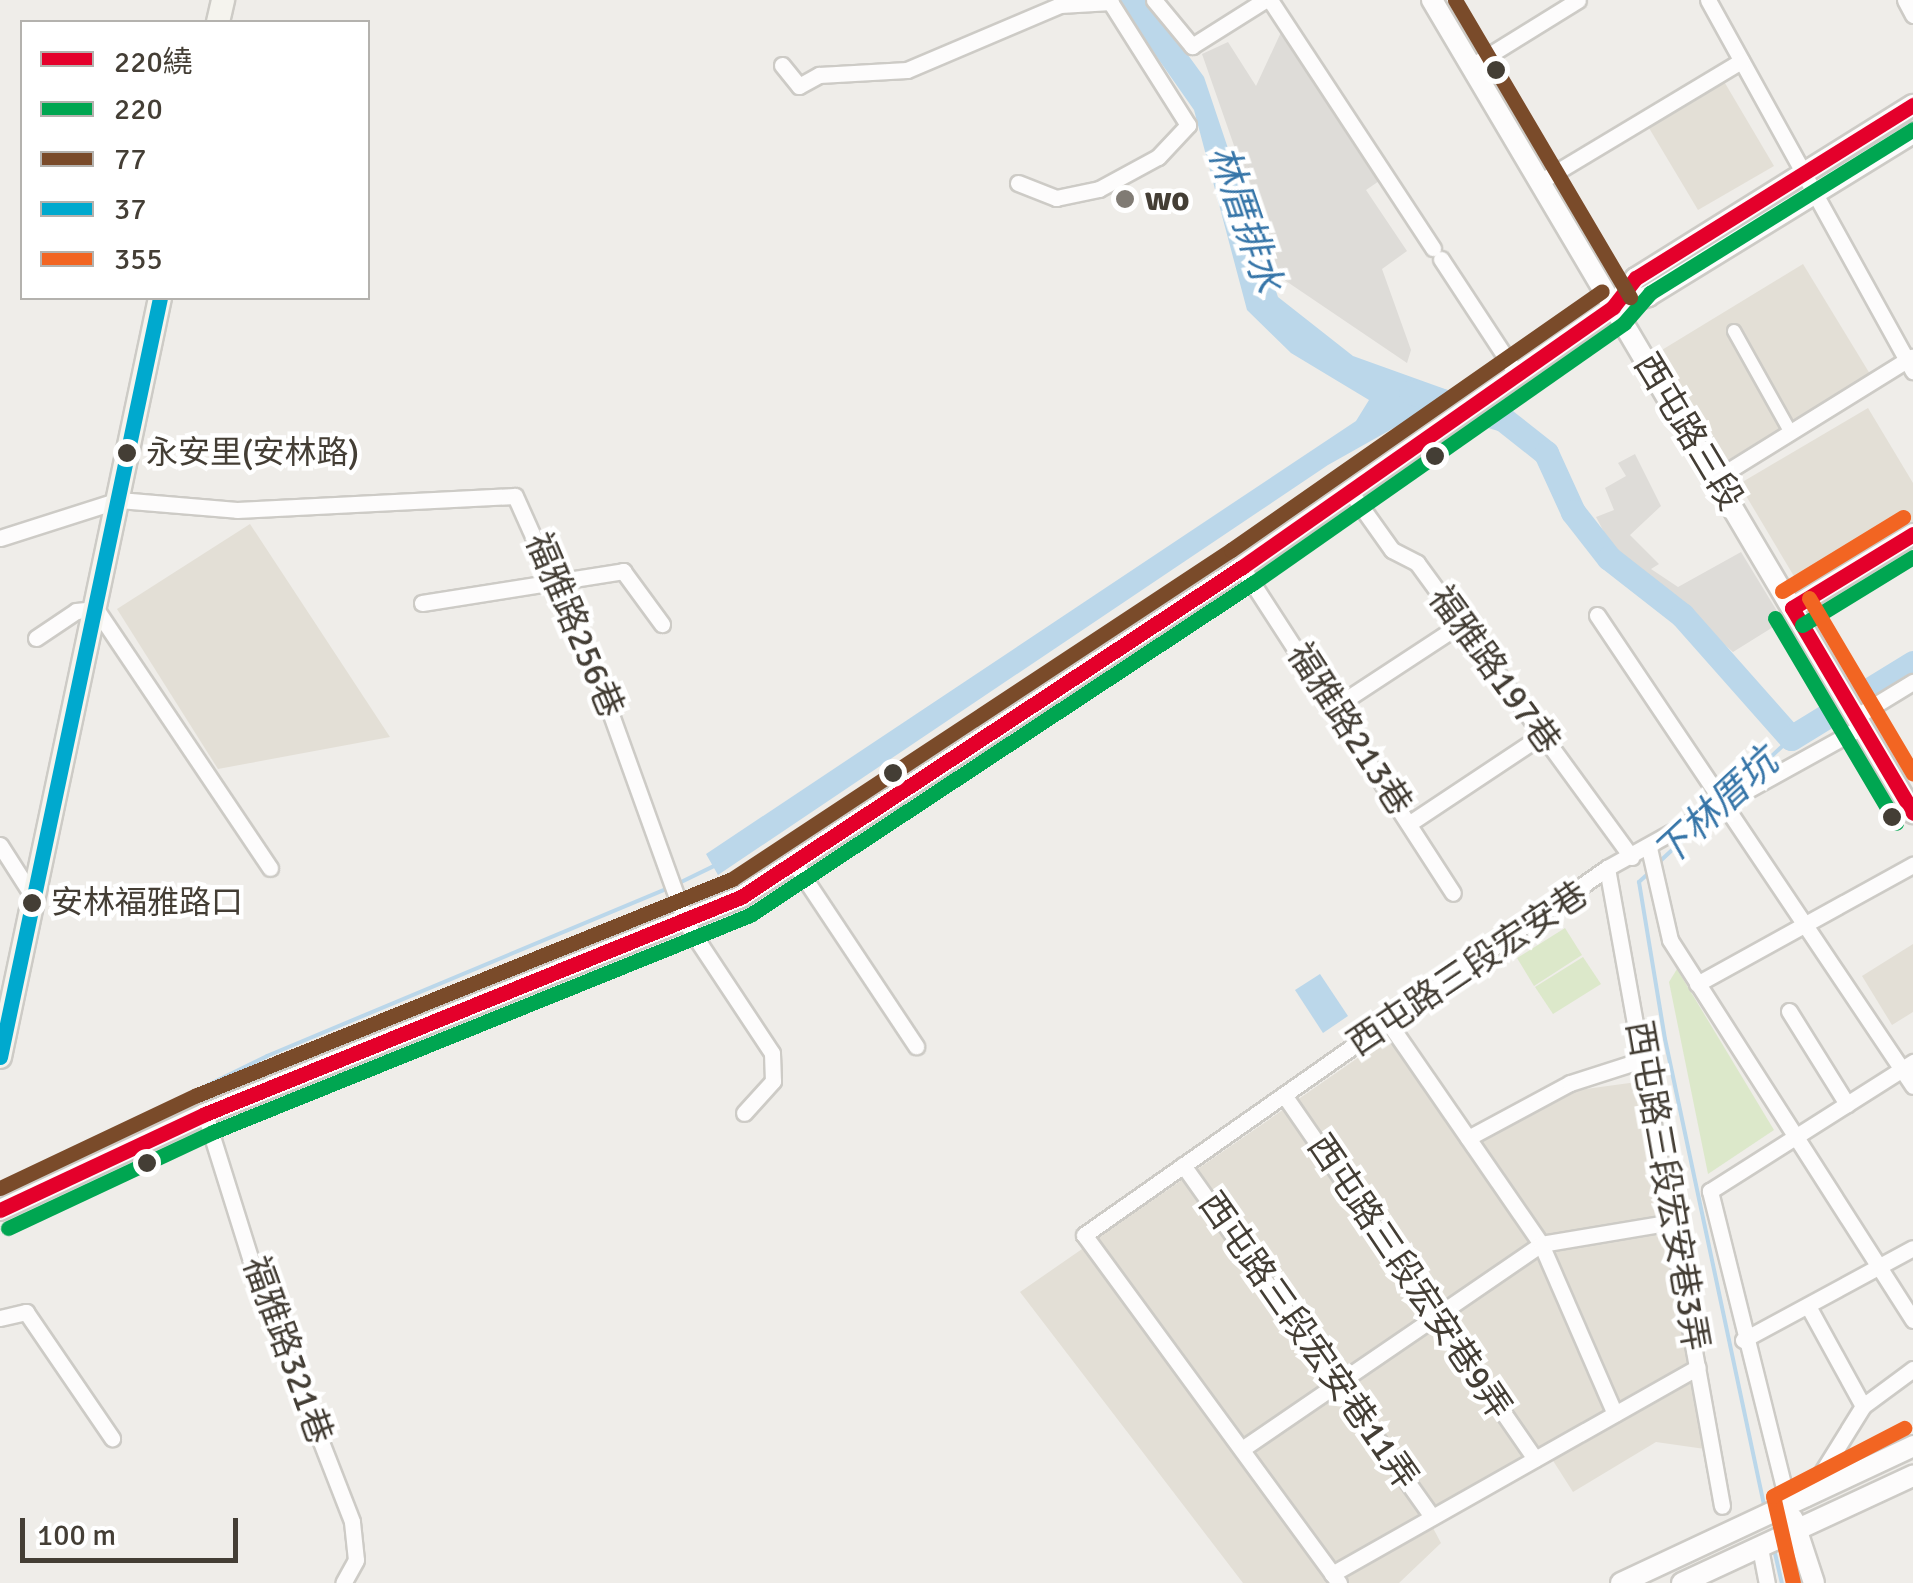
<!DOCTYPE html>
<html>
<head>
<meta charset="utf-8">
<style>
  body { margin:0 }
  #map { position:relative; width:1913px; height:1583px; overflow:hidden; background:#efede9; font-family:Signika,"Noto Sans TC",sans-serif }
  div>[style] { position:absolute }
  .residential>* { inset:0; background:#e3dfd6 }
  .green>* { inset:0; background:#dce8ca }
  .parking>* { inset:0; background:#dedcd8 }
  .water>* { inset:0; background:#bbd7ea }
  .stream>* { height:4px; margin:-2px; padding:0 2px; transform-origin:2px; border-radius:2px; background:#bbd7ea }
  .river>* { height:25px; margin:-12.5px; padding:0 12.5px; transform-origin:12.5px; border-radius:12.5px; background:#bbd7ea }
  .roads { filter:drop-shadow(2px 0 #cdcbc6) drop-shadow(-2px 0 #cdcbc6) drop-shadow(0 2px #cdcbc6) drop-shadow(0 -2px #cdcbc6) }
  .pedestrian>* { height:12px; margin:-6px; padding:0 6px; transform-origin:6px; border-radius:6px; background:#fdfcfc }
  .minor>* { height:15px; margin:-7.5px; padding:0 7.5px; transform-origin:7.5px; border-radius:7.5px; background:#fdfcfc }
  .tertiary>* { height:20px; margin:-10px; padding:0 10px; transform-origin:10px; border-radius:10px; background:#fdfcfc }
  .secondary>* { height:22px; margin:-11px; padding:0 11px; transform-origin:11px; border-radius:11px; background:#f5f4ee }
  .bus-1>* { height:15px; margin:-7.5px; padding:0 7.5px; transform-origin:7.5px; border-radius:7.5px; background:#e4002b }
  .bus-2>* { height:15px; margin:-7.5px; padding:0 7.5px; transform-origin:7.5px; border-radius:7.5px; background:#00a651 }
  .bus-3>* { height:15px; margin:-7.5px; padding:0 7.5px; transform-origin:7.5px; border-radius:7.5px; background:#7a4b2a }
  .bus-4>* { height:15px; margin:-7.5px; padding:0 7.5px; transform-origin:7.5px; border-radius:7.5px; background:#00a9ce }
  .bus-5>* { height:15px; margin:-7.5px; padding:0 7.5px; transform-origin:7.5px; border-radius:7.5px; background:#f26522 }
  .dots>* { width:28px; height:28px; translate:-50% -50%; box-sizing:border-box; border:5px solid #fff; border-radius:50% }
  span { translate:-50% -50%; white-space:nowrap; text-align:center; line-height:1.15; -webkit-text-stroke:9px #fff; paint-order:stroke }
  .bus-label { font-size:32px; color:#443e35 }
  .left { translate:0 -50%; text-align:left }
  .poi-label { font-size:35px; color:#443e35; font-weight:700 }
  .street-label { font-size:35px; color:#443e35 }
  .water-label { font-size:38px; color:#3675a8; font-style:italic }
  .legend { position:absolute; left:20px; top:20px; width:350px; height:280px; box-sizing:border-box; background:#fff; border:2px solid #b4b2ae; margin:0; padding:12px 18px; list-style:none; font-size:30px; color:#443e35 }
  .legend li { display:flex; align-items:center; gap:20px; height:50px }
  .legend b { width:50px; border:2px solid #b4b2ae }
  .scale { position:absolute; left:20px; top:1518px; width:218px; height:45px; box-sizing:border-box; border:5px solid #443e35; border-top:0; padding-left:12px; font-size:30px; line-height:35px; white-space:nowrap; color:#443e35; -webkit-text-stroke:8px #fff; paint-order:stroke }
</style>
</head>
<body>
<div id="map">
  <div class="residential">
    <div style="clip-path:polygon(1722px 78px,1774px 166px,1698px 210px,1646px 123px)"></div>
    <div style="clip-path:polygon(1803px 264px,1870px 374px,1720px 465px,1652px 356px)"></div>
    <div style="clip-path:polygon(1868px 408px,1913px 483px,1913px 528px,1804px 593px,1739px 484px)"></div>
    <div style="clip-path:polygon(250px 524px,390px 737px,218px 769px,117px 609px)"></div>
    <div style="clip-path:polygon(1913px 944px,1913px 1012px,1892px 1025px,1862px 976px)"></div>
    <div style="clip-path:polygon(1388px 1037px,1469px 1148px,1571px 1091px,1637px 1082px,1705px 1449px,1656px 1442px,1573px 1492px,1543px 1445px,1425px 1513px,1441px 1543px,1399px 1583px,1243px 1583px,1020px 1292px)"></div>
  </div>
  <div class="green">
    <div style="clip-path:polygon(1565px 928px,1582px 955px,1534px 986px,1517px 958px)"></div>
    <div style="clip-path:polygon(1583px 957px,1601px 984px,1553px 1014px,1535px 987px)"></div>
    <div style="clip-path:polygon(1677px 969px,1774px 1130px,1708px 1174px,1669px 982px)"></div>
  </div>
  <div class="parking">
    <div style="clip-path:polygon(1289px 15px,1382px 179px,1366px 190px,1407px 251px,1382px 269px,1411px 350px,1407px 363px,1280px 277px,1202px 54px,1228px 42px,1256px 86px)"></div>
    <div style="clip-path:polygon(1635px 454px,1661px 506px,1630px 535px,1659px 564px,1651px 569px,1678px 587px,1741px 552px,1783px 621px,1733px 652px,1613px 549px,1596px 517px,1614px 510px,1605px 488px,1626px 476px,1618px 463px)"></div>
  </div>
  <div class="water">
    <div style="clip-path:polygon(1117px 0,1148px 0,1204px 77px,1278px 297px,1353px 356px,1456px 393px,1328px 465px,718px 875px,706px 854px,1356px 421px,1369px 400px,1291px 353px,1247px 310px,1194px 110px)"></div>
    <div style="clip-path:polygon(1320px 974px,1348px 1016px,1323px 1033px,1295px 990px)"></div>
  </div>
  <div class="stream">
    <div style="left:1740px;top:786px;width:70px;rotate:-43.3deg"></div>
    <div style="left:1656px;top:865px;width:60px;rotate:-43deg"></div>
    <div style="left:1650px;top:872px;width:15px;rotate:138deg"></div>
    <div style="left:1639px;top:882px;width:159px;rotate:80.6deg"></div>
    <div style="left:1665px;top:1039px;width:476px;rotate:78deg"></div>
    <div style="left:677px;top:884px;width:46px;rotate:-26deg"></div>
    <div style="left:0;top:1187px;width:297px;rotate:-26.1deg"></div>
    <div style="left:267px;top:1056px;width:435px;rotate:-22.7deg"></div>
    <div style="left:1774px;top:1549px;width:35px;rotate:77deg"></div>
  </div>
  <div class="river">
    <div style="left:1411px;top:392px;width:96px;rotate:16.4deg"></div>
    <div style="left:1503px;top:419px;width:55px;rotate:38.3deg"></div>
    <div style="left:1546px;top:453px;width:65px;rotate:65.4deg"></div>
    <div style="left:1573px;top:512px;width:58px;rotate:52deg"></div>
    <div style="left:1609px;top:558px;width:93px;rotate:38deg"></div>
    <div style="left:1682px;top:615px;width:164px;rotate:48.5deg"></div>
    <div style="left:1791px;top:738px;width:143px;rotate:-31.6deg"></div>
  </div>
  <div class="roads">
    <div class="pedestrian">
      <div style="left:1734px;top:331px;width:115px;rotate:60.8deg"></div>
    </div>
    <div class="minor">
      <div style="left:1154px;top:0;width:60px;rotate:50.4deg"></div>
      <div style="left:1192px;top:46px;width:86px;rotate:-32.2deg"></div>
      <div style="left:1270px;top:0;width:297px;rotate:56.7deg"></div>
      <div style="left:1708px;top:0;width:424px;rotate:61.1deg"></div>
      <div style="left:1905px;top:0;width:17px;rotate:62deg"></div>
      <div style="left:782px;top:65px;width:27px;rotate:51deg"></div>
      <div style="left:799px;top:86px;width:23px;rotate:-29deg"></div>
      <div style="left:819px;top:75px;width:88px;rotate:-3.3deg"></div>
      <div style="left:907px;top:70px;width:166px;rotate:-23deg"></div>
      <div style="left:1060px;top:5px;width:51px;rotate:-3.4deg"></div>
      <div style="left:1470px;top:67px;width:127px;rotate:-31.8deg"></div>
      <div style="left:1018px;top:183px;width:41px;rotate:21.5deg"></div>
      <div style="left:1056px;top:198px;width:44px;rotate:-11.8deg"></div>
      <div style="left:1099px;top:189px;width:67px;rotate:-28.5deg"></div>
      <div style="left:1158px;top:157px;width:44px;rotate:-46.8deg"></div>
      <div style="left:1188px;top:125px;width:148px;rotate:-122.3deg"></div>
      <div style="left:1538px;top:183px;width:237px;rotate:-31deg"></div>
      <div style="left:1441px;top:259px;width:136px;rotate:56.7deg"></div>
      <div style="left:1715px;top:479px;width:232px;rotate:-31.8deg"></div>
      <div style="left:1350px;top:491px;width:72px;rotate:54.6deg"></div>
      <div style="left:1392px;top:550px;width:28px;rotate:27deg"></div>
      <div style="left:1417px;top:563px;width:364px;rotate:53.9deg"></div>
      <div style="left:0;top:538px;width:125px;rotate:-17.7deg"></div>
      <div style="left:119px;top:500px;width:118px;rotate:4.8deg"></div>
      <div style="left:237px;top:510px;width:278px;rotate:-2.9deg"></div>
      <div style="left:515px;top:496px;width:218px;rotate:65.9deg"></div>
      <div style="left:604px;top:695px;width:242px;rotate:70.2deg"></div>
      <div style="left:686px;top:923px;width:156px;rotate:56.5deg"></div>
      <div style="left:772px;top:1053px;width:28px;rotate:88deg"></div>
      <div style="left:773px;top:1081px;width:43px;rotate:132.2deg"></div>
      <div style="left:1242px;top:567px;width:388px;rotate:57.1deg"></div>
      <div style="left:422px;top:603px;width:204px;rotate:-9deg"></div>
      <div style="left:623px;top:571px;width:66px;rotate:53.7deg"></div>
      <div style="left:1597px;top:615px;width:567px;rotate:56.14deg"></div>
      <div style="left:36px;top:638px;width:48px;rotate:-34deg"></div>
      <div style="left:76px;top:611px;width:20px;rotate:-6deg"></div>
      <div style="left:96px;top:609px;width:312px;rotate:56.1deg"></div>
      <div style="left:1336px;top:706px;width:149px;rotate:-33.3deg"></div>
      <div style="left:1857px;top:716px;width:66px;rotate:-31.3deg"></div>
      <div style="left:1410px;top:823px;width:157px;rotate:-33.6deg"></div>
      <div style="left:0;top:845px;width:59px;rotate:57.4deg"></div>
      <div style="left:1649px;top:848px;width:94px;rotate:77.1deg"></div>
      <div style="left:1670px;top:940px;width:451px;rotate:57.4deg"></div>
      <div style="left:795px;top:864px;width:219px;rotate:56.4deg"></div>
      <div style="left:1607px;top:868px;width:648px;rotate:79.78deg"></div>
      <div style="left:1697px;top:984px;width:247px;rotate:-28.9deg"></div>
      <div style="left:1789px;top:1011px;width:110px;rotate:58.1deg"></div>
      <div style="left:1388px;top:1022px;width:270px;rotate:55.4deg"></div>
      <div style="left:1541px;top:1244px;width:185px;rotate:66.5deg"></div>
      <div style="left:1284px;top:1095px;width:442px;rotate:55.4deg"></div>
      <div style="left:205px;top:1114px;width:164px;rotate:72.6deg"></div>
      <div style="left:254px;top:1270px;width:270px;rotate:68.7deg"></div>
      <div style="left:352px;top:1522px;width:38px;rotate:84deg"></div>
      <div style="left:356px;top:1560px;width:26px;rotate:119deg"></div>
      <div style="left:1468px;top:1138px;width:116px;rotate:-28.3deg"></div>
      <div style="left:1570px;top:1083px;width:79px;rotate:-17.7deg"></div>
      <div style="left:1183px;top:1165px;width:431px;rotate:54.7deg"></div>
      <div style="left:1808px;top:1306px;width:114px;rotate:61.2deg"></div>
      <div style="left:0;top:1318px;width:27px;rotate:-13deg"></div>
      <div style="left:26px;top:1312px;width:153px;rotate:55.7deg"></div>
      <div style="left:1743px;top:1340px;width:193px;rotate:-28.4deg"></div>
      <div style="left:1242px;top:1449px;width:363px;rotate:-34.4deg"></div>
      <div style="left:1541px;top:1244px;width:134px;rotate:-9.5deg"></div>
      <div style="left:1806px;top:1498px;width:108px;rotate:-58.2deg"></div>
      <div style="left:1863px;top:1406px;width:62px;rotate:-36.5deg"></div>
      <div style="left:1789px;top:1508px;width:327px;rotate:-104deg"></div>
      <div style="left:1710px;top:1191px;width:241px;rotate:-32.4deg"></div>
      <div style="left:1760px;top:1548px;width:36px;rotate:79deg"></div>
      <div style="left:1332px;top:1574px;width:420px;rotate:-29.5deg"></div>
      <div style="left:1339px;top:1583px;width:431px;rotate:-126.2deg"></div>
      <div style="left:1084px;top:1235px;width:639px;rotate:-35.06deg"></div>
      <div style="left:1607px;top:868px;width:293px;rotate:-29deg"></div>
    </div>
    <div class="tertiary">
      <div style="left:1432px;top:0;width:945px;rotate:59.39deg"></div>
      <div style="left:1613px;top:307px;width:37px;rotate:-52deg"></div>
      <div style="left:1636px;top:278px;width:327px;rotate:-32deg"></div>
      <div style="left:1792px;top:608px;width:142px;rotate:-31.4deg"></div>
      <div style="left:0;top:1210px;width:226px;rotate:-25.1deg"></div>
      <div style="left:205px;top:1114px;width:578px;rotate:-22.04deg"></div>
      <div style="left:741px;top:897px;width:600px;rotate:-33.37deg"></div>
      <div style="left:1242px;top:567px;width:453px;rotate:-35deg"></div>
      <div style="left:1613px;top:307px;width:37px;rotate:-17deg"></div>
      <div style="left:1648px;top:296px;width:311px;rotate:-31.6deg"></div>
      <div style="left:1793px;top:1519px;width:67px;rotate:71.8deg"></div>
      <div style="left:1621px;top:1583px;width:323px;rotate:-25.1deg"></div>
      <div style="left:1682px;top:1583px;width:255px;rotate:-24.9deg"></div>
    </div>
    <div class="secondary">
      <div style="left:218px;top:22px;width:23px;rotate:-77deg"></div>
      <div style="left:0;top:1057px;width:776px;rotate:-78.1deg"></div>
    </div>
  </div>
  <div class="bus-1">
    <div style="left:1792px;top:608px;width:238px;rotate:59.4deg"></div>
    <div style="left:1792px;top:608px;width:142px;rotate:-31.4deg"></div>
    <div style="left:0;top:1210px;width:226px;rotate:-25.1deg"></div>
    <div style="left:205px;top:1114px;width:578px;rotate:-22.04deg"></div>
    <div style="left:741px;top:897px;width:600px;rotate:-33.37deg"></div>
    <div style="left:1242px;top:567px;width:453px;rotate:-35deg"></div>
    <div style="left:1613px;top:307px;width:37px;rotate:-52deg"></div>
    <div style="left:1636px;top:278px;width:327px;rotate:-32deg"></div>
  </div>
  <div class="bus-2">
    <div style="left:1775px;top:618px;width:238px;rotate:59.4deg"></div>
    <div style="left:1802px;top:625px;width:130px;rotate:-31.5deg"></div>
    <div style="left:8px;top:1228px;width:226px;rotate:-25.1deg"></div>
    <div style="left:213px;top:1132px;width:579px;rotate:-22deg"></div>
    <div style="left:750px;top:915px;width:603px;rotate:-33.43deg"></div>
    <div style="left:1253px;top:583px;width:453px;rotate:-35deg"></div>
    <div style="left:1624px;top:323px;width:40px;rotate:-49deg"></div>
    <div style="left:1650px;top:293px;width:310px;rotate:-31.9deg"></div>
  </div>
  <div class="bus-3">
    <div style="left:1455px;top:0;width:345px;rotate:59.5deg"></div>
    <div style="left:0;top:1188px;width:218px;rotate:-25.3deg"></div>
    <div style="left:197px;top:1095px;width:577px;rotate:-21.99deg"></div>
    <div style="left:732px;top:879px;width:598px;rotate:-33.4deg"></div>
    <div style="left:1231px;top:550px;width:452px;rotate:-34.9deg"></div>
  </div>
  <div class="bus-4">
    <div style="left:0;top:1057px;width:776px;rotate:-78.1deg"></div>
  </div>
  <div class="bus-5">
    <div style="left:1782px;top:591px;width:142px;rotate:-31.4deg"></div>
    <div style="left:1809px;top:598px;width:204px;rotate:59.4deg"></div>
    <div style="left:1793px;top:1583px;width:89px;rotate:-102.9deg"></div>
    <div style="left:1773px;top:1496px;width:148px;rotate:-27.4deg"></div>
  </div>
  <div class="dots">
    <div style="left:1496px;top:70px;background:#443e35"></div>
    <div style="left:1125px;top:199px;background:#807b74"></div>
    <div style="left:127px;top:453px;background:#443e35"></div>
    <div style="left:1435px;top:456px;background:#443e35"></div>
    <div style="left:893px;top:773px;background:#443e35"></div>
    <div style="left:1892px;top:817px;background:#443e35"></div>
    <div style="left:32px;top:903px;background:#443e35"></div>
    <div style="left:147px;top:1163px;background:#443e35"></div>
  </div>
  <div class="bus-label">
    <span class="left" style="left:146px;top:453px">永安里(安林路)</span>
    <span class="left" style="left:51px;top:903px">安林福雅路口</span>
  </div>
  <div class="poi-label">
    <span class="left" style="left:1145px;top:199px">wo</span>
  </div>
  <div class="street-label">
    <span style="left:1688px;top:432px;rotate:59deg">西屯路三段</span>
    <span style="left:574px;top:625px;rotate:67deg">福雅路256巷</span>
    <span style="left:1494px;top:670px;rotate:54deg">福雅路197巷</span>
    <span style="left:1349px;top:729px;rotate:57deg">福雅路213巷</span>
    <span style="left:1468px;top:969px;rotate:-34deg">西屯路三段宏安巷</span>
    <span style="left:1667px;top:1186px;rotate:80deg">西屯路三段宏安巷3弄</span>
    <span style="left:1409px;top:1277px;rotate:56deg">西屯路三段宏安巷9弄</span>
    <span style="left:1308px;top:1341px;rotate:55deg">西屯路三段宏安巷11弄</span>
    <span style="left:287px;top:1350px;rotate:70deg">福雅路321巷</span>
  </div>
  <div class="water-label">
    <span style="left:1245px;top:219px;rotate:71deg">林厝排水</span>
    <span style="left:1716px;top:808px;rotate:-43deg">下林厝坑</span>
  </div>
  <ul class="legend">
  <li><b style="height:12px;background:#e4002b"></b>220繞</li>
  <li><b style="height:12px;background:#00a651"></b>220</li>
  <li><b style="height:12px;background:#7a4b2a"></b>77</li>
  <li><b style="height:12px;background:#00a9ce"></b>37</li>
  <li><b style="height:12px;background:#f26522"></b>355</li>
  </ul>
  <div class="scale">100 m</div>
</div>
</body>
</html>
